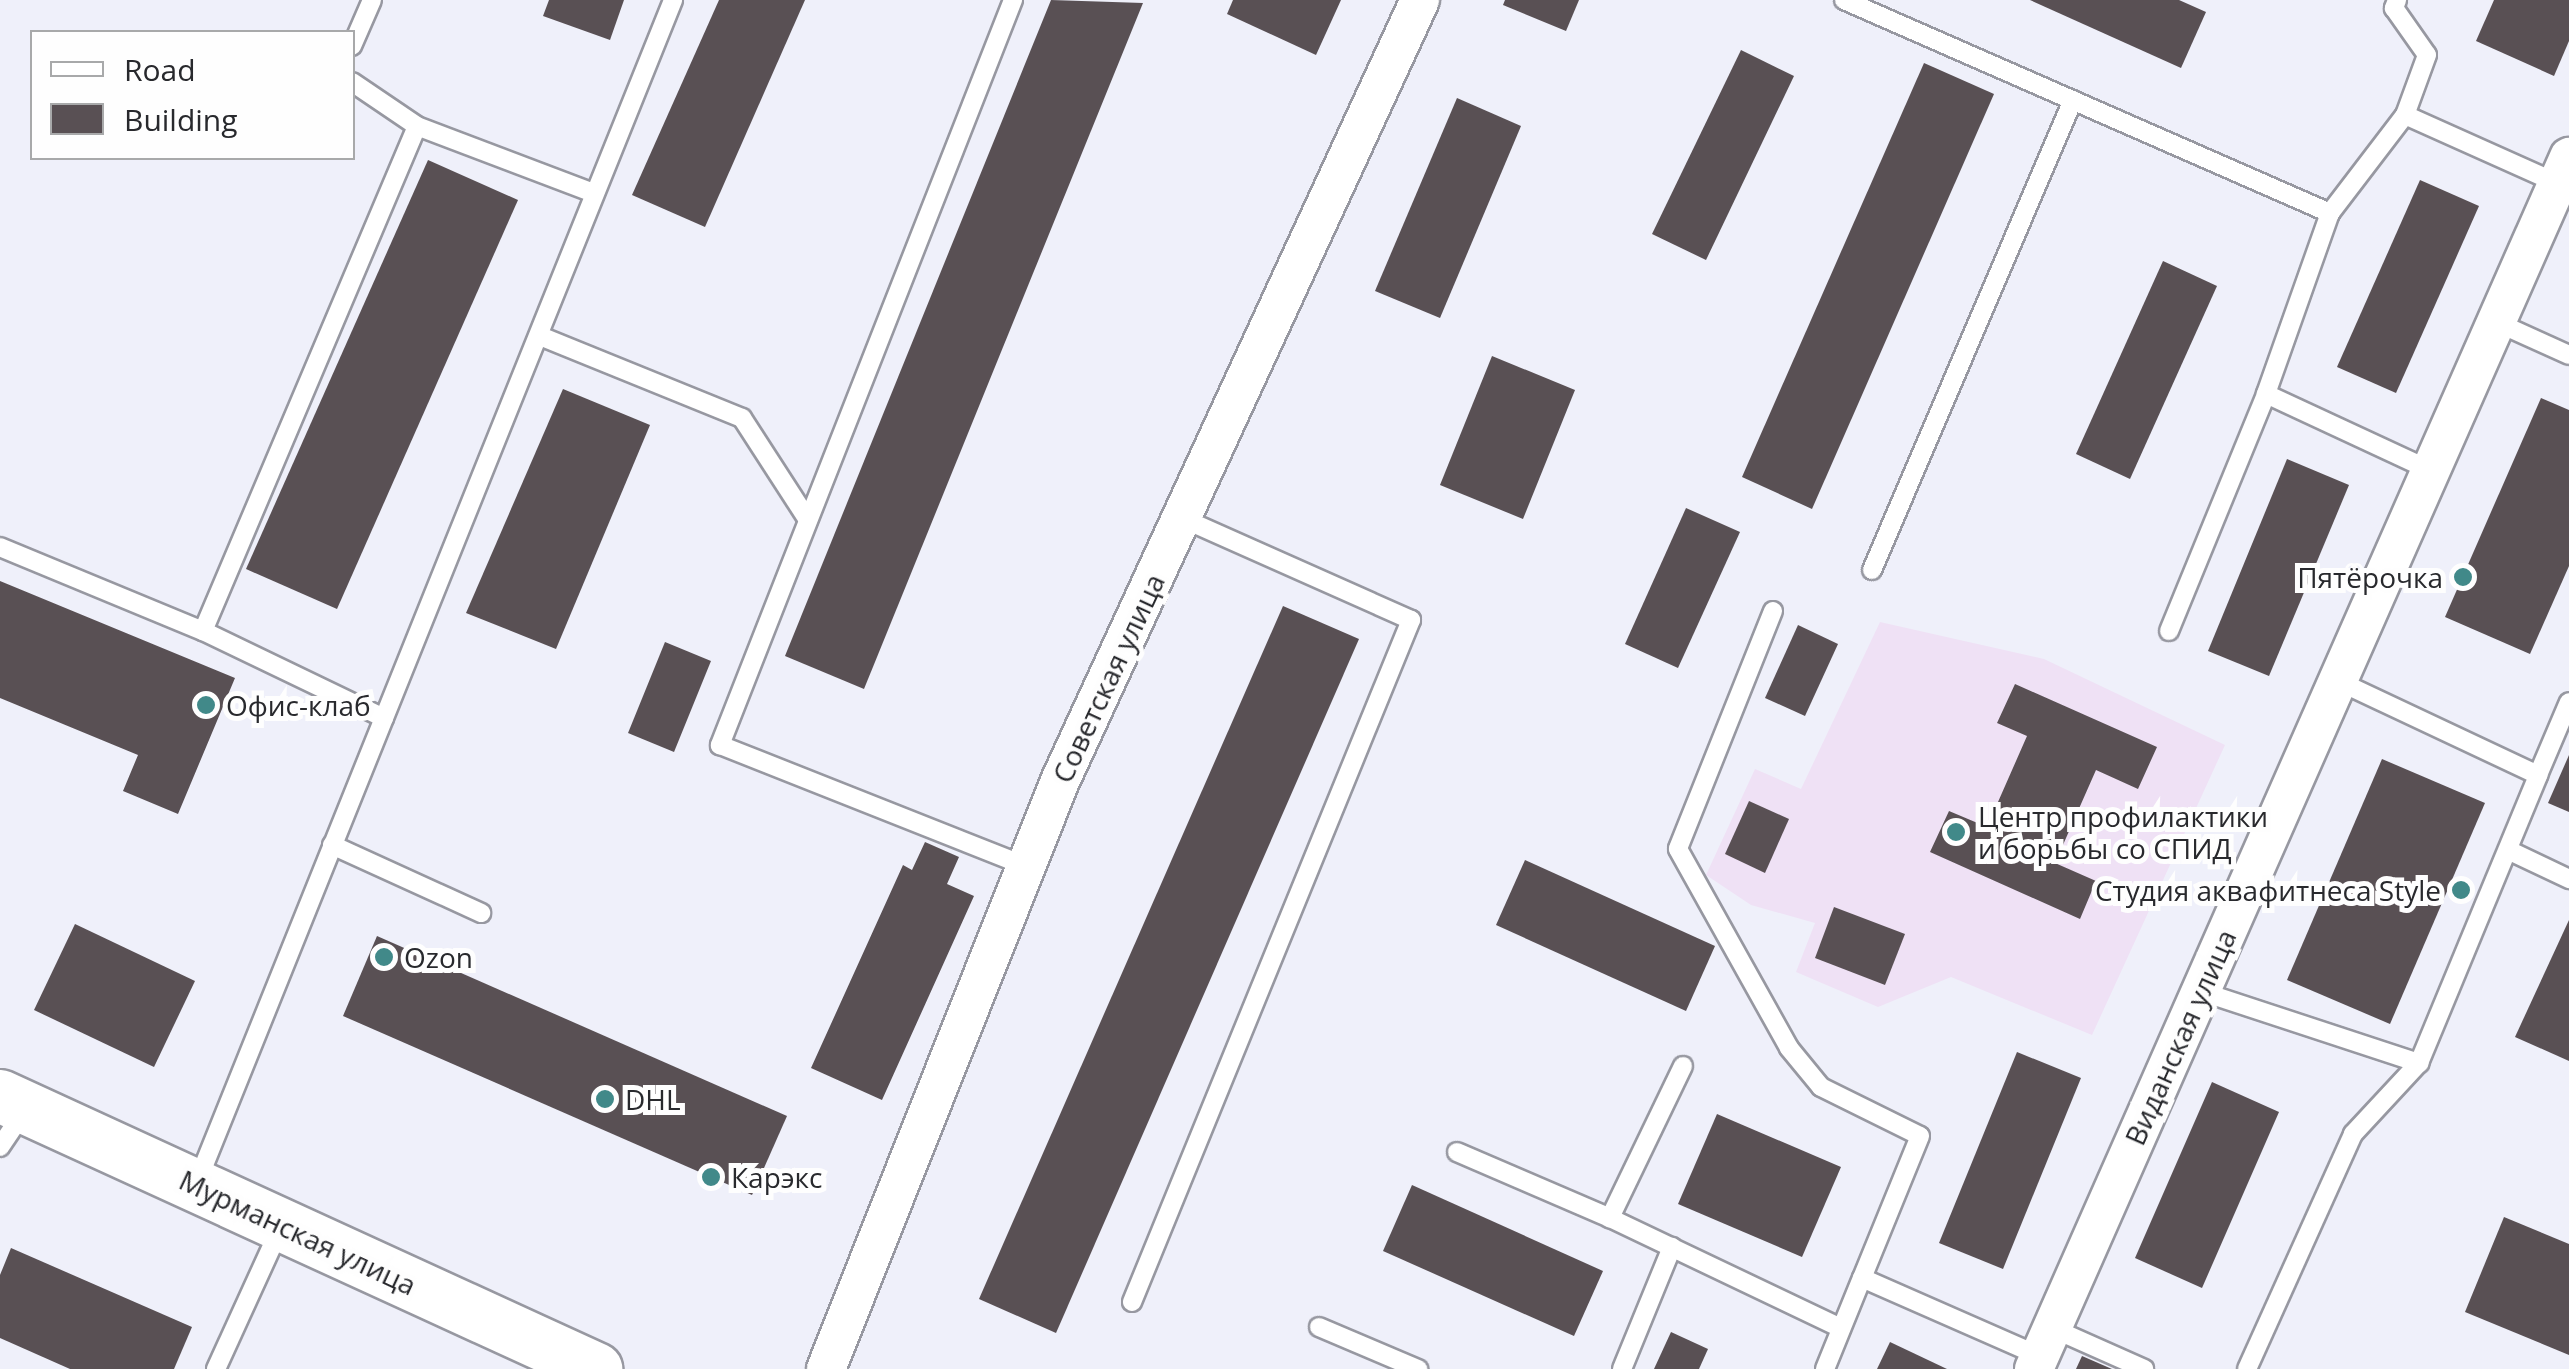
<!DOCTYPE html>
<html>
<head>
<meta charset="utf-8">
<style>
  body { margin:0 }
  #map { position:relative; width:2569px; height:1369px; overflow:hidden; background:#eff0fa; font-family:"Open Sans",sans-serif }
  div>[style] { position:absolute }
  .medical>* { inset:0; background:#efe1f5 }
  .building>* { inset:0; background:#595054 }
  .roads { filter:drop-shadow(2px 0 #9798a1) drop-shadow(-2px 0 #9798a1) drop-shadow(0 2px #9798a1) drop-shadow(0 -2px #9798a1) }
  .lane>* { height:18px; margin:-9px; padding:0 9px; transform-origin:9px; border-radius:9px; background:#fff }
  .street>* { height:38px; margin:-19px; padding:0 19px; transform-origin:19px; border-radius:19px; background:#fff }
  .secondary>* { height:52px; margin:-26px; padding:0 26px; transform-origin:26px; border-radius:26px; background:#fff }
  .dots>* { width:28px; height:28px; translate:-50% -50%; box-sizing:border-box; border:5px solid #fefefe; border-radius:50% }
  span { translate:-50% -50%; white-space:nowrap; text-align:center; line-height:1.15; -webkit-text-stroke:10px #fefefe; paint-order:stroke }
  .poi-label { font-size:28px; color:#28292d }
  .right { translate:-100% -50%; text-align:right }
  .left { translate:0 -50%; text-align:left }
  .street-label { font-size:28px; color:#28292d }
  .legend { position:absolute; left:30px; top:30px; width:325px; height:130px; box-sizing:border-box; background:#fefefe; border:2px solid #a8a9aa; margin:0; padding:12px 18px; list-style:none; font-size:30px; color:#28292d }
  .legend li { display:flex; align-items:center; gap:20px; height:50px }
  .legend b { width:50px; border:2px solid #a8a9aa }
</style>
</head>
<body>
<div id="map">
  <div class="medical">
    <div style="clip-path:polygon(1880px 622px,2044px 659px,2225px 745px,2092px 1035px,1951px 977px,1878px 1007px,1796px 972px,1815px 923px,1751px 905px,1706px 875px,1755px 769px,1801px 789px)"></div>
  </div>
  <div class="building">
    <div style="clip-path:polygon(549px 0,624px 0,610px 40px,543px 16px)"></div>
    <div style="clip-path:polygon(719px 0,805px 0,705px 227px,632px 195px)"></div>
    <div style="clip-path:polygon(1051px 0,1143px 3px,864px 689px,785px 656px)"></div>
    <div style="clip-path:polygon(1233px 0,1341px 0,1316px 55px,1227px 14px)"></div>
    <div style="clip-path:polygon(1505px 0,1579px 0,1566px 31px,1503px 5px)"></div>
    <div style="clip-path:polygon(2030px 0,2179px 0,2206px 12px,2181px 68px)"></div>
    <div style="clip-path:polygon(2494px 0,2569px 0,2569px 41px,2554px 76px,2476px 41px)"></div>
    <div style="clip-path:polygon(1741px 50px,1794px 76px,1706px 260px,1652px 234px)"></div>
    <div style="clip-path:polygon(1924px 63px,1994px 94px,1812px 509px,1742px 477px)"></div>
    <div style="clip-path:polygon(1457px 98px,1521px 126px,1440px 318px,1375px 291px)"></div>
    <div style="clip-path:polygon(428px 160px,518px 200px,337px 609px,246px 569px)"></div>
    <div style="clip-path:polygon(2420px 180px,2479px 206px,2396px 393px,2337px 367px)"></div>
    <div style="clip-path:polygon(2163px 261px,2217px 286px,2130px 479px,2076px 454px)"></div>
    <div style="clip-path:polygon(1492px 356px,1575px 390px,1523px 519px,1440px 485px)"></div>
    <div style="clip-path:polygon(563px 389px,650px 425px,556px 649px,466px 613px)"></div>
    <div style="clip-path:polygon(2541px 398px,2569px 410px,2569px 566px,2530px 654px,2445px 617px)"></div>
    <div style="clip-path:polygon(2287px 459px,2349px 485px,2269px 676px,2208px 651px)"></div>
    <div style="clip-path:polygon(1686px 508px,1740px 532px,1678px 668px,1625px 644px)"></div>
    <div style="clip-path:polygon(0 581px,235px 678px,178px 814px,123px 791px,138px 755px,0 698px)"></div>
    <div style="clip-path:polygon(1283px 606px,1359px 639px,1056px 1333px,979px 1299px)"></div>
    <div style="clip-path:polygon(1798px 625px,1838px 644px,1805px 716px,1765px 698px)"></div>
    <div style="clip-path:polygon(665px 642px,711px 661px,674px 752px,628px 733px)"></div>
    <div style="clip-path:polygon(2015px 684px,2157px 747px,2138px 789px,2096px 770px,2055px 863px,2096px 881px,2080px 919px,1930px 852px,1949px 811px,1987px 827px,2027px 736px,1997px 723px)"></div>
    <div style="clip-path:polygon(2569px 755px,2569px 812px,2548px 803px)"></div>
    <div style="clip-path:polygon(2382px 759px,2485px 803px,2390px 1024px,2287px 980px)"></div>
    <div style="clip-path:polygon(1749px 801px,1789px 819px,1765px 873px,1725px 854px)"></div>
    <div style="clip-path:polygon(925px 842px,959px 857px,947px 884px,974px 896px,882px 1100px,811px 1068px,903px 865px,912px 870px)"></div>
    <div style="clip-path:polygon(1525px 860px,1715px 946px,1686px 1011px,1496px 925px)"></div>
    <div style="clip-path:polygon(1834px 907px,1905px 934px,1885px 985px,1815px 958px)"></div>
    <div style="clip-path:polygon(2569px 920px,2569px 1061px,2515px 1037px)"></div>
    <div style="clip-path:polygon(75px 924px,195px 981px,154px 1067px,34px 1010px)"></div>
    <div style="clip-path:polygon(377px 936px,787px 1116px,752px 1195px,343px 1016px)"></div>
    <div style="clip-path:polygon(2017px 1052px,2081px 1078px,2003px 1269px,1939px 1243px)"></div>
    <div style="clip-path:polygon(2212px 1082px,2279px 1112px,2202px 1288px,2135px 1258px)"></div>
    <div style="clip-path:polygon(1717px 1114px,1841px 1167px,1802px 1257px,1678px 1204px)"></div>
    <div style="clip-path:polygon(1412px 1185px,1603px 1271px,1574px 1336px,1383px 1251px)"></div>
    <div style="clip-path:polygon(2504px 1217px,2569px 1244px,2569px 1355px,2465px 1312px)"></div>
    <div style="clip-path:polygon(11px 1248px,192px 1327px,174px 1369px,70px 1369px,0 1338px,0 1275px)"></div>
    <div style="clip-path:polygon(1671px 1332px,1708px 1349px,1699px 1369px,1654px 1369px)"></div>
    <div style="clip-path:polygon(1890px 1342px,1947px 1369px,1877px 1369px)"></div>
    <div style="clip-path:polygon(2082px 1356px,2112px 1369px,2076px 1369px)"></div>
  </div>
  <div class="roads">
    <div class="lane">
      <div style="left:1013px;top:0;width:801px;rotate:111.47deg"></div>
      <div style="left:720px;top:745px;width:329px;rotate:21.6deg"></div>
      <div style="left:1844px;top:0;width:531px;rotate:23.67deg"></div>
      <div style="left:2397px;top:0;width:9px;rotate:111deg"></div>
      <div style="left:2394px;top:8px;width:57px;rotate:54.9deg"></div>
      <div style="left:2427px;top:55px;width:64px;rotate:110.1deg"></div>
      <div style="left:2405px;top:115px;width:167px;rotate:24.1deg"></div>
      <div style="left:352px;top:46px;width:50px;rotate:-66.5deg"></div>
      <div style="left:352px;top:82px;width:78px;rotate:34.1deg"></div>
      <div style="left:2405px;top:115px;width:123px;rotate:127.4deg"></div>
      <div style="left:2330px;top:213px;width:192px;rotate:109.5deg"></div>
      <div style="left:2266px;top:394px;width:181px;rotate:24.9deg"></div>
      <div style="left:2496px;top:322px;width:80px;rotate:24.3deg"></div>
      <div style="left:540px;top:336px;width:218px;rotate:22.1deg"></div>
      <div style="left:742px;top:418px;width:121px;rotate:57.1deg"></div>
      <div style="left:0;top:547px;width:220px;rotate:22.5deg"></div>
      <div style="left:1872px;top:570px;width:511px;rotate:-66.85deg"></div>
      <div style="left:1773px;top:611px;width:256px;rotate:111.8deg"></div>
      <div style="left:1678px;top:849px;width:228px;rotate:60.8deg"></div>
      <div style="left:1789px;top:1048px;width:50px;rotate:50.6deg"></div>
      <div style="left:1821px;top:1087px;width:110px;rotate:26.3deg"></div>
      <div style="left:1920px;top:1136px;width:153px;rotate:112.2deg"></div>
      <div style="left:2169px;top:631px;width:256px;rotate:-67.7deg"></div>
      <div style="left:384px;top:718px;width:201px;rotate:-154.3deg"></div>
      <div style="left:203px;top:631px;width:548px;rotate:-67.03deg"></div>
      <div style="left:417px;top:126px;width:188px;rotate:20.8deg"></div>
      <div style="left:2538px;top:775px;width:79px;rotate:-67deg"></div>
      <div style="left:332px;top:845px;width:164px;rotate:24.5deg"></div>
      <div style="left:2508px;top:850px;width:68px;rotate:25.4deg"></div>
      <div style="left:2200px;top:991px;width:231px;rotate:18.2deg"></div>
      <div style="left:2419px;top:1063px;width:312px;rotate:-67.5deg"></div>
      <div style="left:2538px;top:775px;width:221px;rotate:-154.8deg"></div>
      <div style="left:1683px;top:1066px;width:169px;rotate:115.7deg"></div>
      <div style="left:1610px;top:1218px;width:256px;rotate:25.5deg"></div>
      <div style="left:0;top:1147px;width:45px;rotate:-56deg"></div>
      <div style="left:1457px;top:1152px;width:167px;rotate:23.3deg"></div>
      <div style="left:198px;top:1180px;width:1272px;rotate:-68.07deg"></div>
      <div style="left:1132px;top:1302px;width:737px;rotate:-67.75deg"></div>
      <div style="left:1411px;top:620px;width:251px;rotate:-156deg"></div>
      <div style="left:1319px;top:1327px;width:108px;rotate:23deg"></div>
      <div style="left:2052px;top:1328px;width:101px;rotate:24deg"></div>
      <div style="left:216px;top:1369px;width:152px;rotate:-65.5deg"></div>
      <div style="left:1622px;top:1369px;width:132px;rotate:-67.7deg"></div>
      <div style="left:1825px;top:1369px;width:98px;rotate:-67.9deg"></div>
      <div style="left:1862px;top:1278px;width:194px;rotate:23.7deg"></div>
      <div style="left:2247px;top:1369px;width:258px;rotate:-65.7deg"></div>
      <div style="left:2353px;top:1134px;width:97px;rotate:-47.1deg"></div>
    </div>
    <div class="street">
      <div style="left:826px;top:1369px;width:633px;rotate:-68.3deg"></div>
      <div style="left:1060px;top:781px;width:860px;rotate:-65.25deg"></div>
      <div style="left:2034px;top:1369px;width:1325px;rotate:-66.18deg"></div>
    </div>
    <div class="secondary">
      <div style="left:0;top:1096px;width:656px;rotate:24.61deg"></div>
    </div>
  </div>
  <div class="dots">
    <div style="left:2463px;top:577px;background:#418989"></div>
    <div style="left:206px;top:705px;background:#418989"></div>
    <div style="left:1956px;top:832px;background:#418989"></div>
    <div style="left:2461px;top:890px;background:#418989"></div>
    <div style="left:384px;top:957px;background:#418989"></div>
    <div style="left:605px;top:1099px;background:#418989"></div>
    <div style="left:711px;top:1177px;background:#418989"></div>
  </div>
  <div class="poi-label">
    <span class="right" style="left:2443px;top:577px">Пятёрочка</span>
    <span class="left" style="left:226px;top:705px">Офис-клаб</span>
    <span class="left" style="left:1978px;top:832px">Центр профилактики<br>и борьбы со СПИД</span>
    <span class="right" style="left:2441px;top:890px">Студия аквафитнеса Style</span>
    <span class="left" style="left:404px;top:957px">Ozon</span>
    <span class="left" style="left:625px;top:1099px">DHL</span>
    <span class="left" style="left:731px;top:1177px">Карэкс</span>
  </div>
  <div class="street-label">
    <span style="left:1108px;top:678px;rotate:-65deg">Советская улица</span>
    <span style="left:2180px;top:1037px;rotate:-66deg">Виданская улица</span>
    <span style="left:298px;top:1232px;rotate:25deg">Мурманская улица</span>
  </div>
  <ul class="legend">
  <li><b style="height:12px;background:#fff"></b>Road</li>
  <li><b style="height:28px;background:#595054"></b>Building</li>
  </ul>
</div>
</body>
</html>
